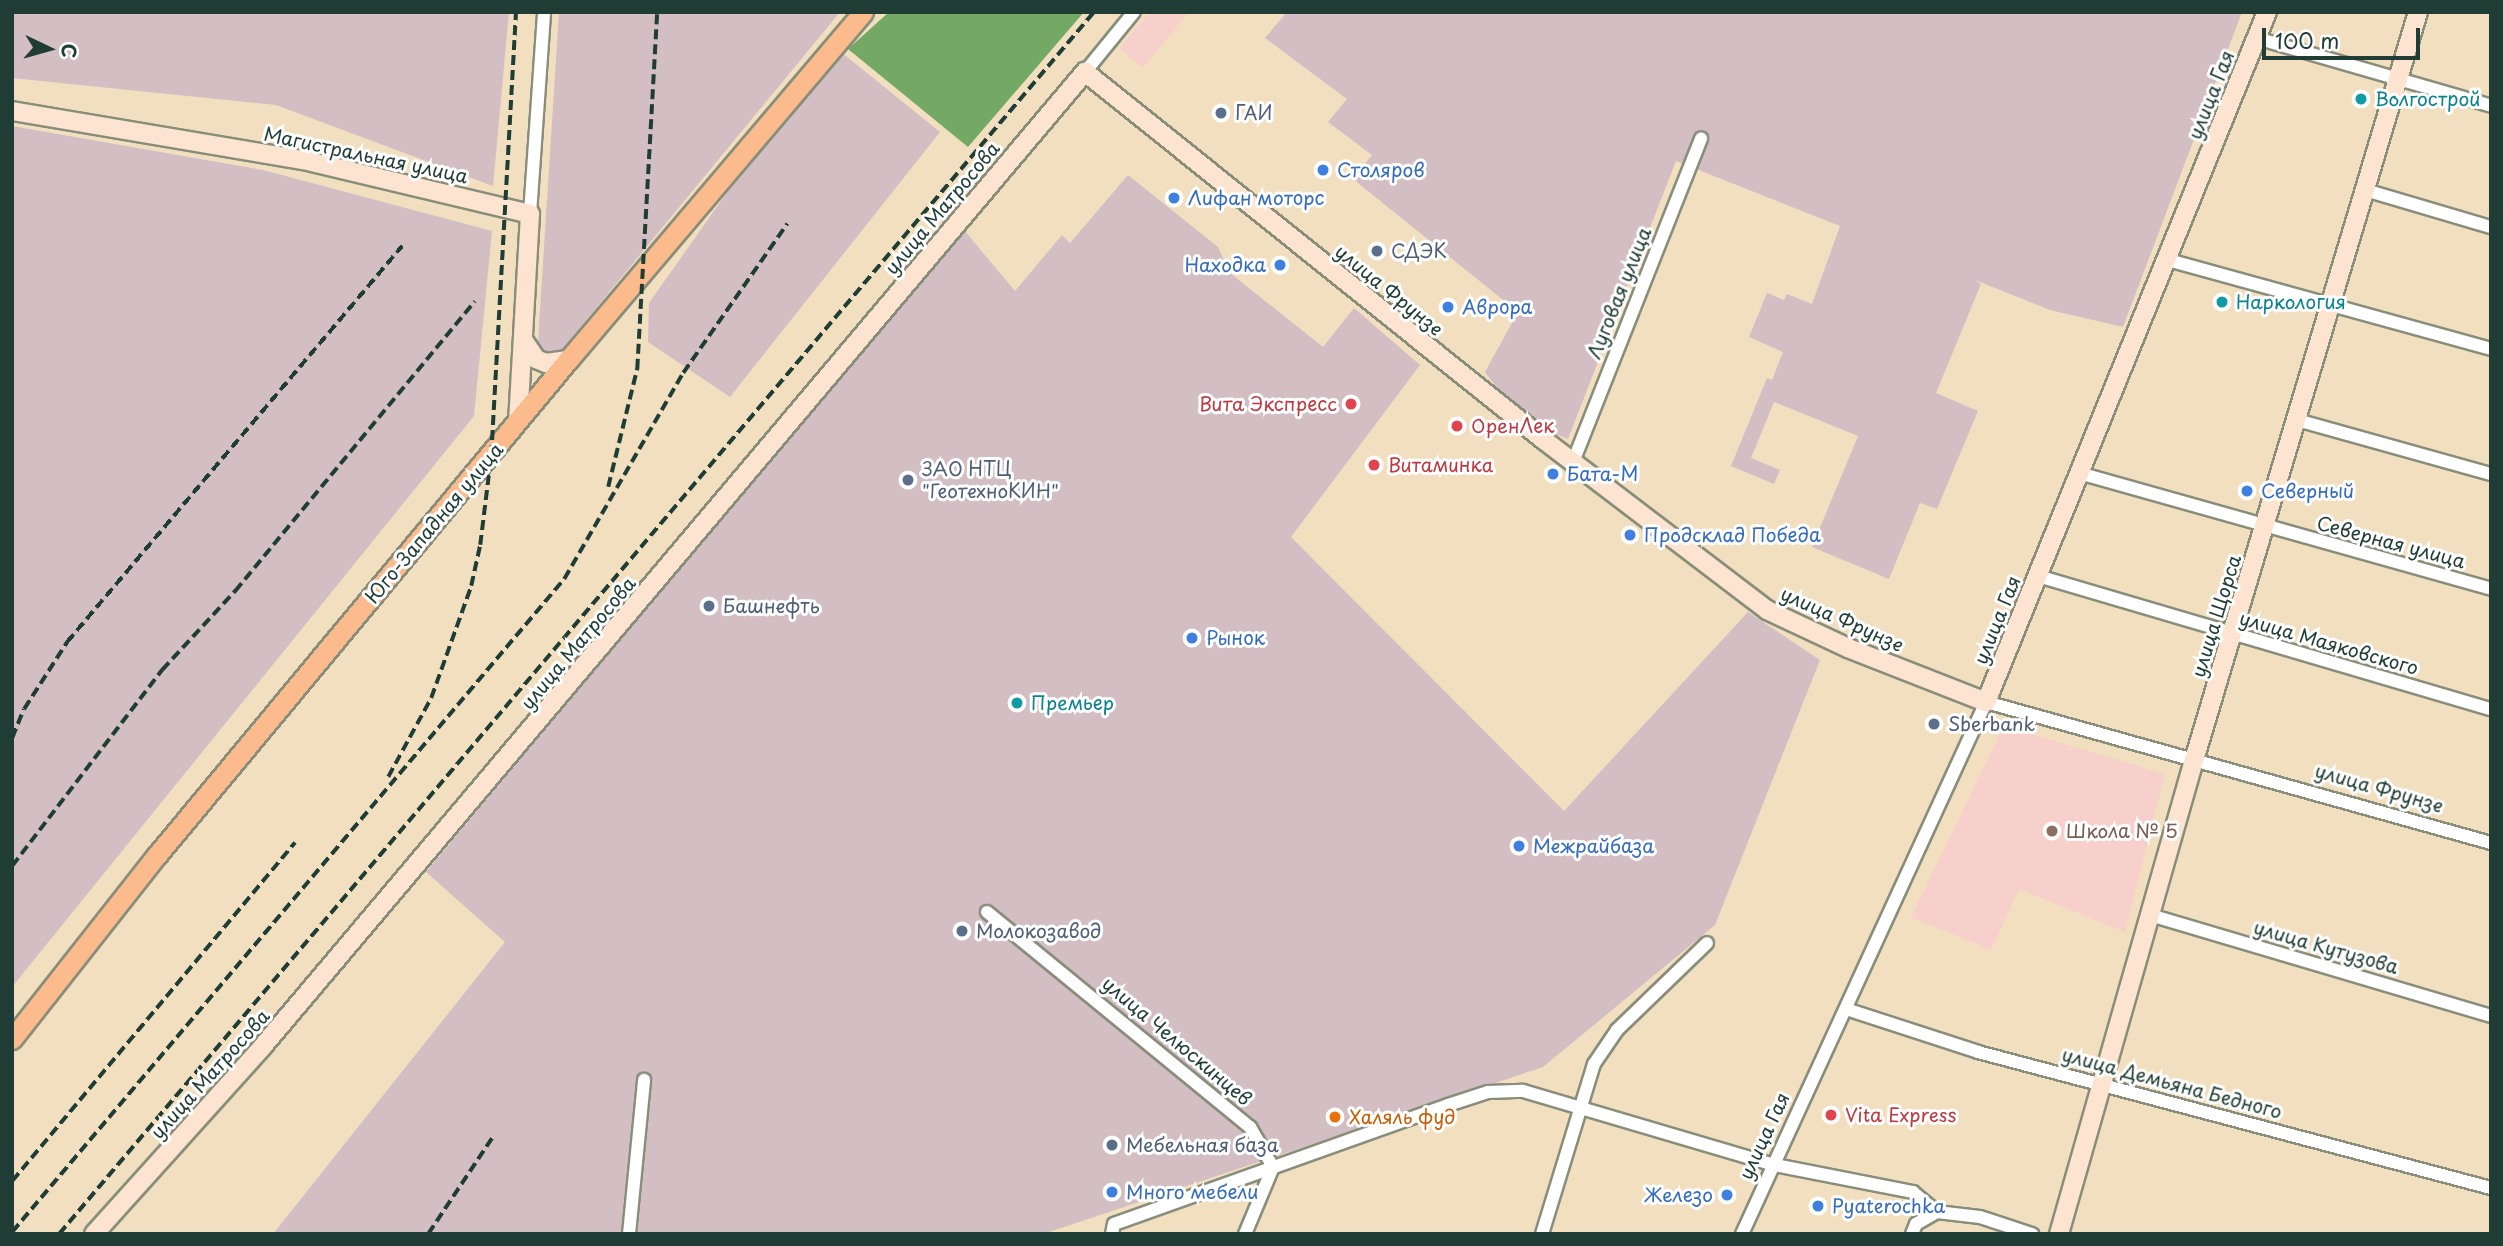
<!DOCTYPE html>
<html>
<head>
<meta charset="utf-8">
<style>
  body { margin:0 }
  #map { position:relative; width:2503px; height:1246px; overflow:hidden; background:#f1dfc0; font-family:"Playpen Sans",sans-serif }
  div>[style] { position:absolute }
  .built>* { inset:0; background:#f7d0cc }
  .industrial>* { inset:0; background:#d2bec3 }
  .forest>* { inset:0; background:#74a865 }
  .roads { filter:drop-shadow(2px 0 #888e7a) drop-shadow(-2px 0 #888e7a) drop-shadow(0 2px #888e7a) drop-shadow(0 -2px #888e7a) }
  .street>* { height:12px; margin:-6px; padding:0 6px; transform-origin:6px; border-radius:6px; background:#fff }
  .secondary>* { height:18px; margin:-9px; padding:0 9px; transform-origin:9px; border-radius:9px; background:#fde4d1 }
  .primary>* { height:19px; margin:-9.5px; padding:0 9.5px; transform-origin:9.5px; border-radius:9.5px; background:#fbbb8c }
  .rail>* { height:3.5px; margin-top:-1.75px; transform-origin:0; background:repeating-linear-gradient(90deg,#1f3d34 0 10px,transparent 0 15px) }
  .dots>* { width:19px; height:19px; translate:-50% -50%; box-sizing:border-box; border:4px solid #fff; border-radius:50% }
  span { translate:-50% -50%; white-space:nowrap; text-align:center; line-height:1.15; -webkit-text-stroke:6px #fff; paint-order:stroke }
  .street-label { font-size:19px; color:#1f3d34 }
  .culture-label { font-size:19px; color:#0d838f }
  .left { translate:0 -50%; text-align:left }
  .service-label { font-size:19px; color:#4e5e75 }
  .shop-label { font-size:19px; color:#366cbe }
  .right { translate:-100% -50%; text-align:right }
  .health-label { font-size:19px; color:#be3a42 }
  .education-label { font-size:19px; color:#785e54 }
  .food-label { font-size:19px; color:#c56008 }
  .frame { position:absolute; inset:0; border:14px solid #1f3d34; pointer-events:none }
  .north { position:absolute; left:14px; top:14px; width:70px; height:70px; -webkit-text-stroke:5px #fff; paint-order:stroke; rotate:95deg; font-size:19px; font-weight:700; line-height:28px; text-align:center; color:#1f3d34 }
  .north::after { content:''; display:block; margin:auto; width:24px; height:32px; background:#1f3d34; clip-path:polygon(50% 0,100% 100%,50% 72%,0 100%) }
  .scale { position:absolute; left:2262px; top:28px; width:158px; height:32px; box-sizing:border-box; border:4px solid #1f3d34; border-top:0; padding-left:9px; font-size:21px; line-height:24px; white-space:nowrap; color:#1f3d34; -webkit-text-stroke:5px #fff; paint-order:stroke }
</style>
</head>
<body>
<div id="map">
  <div class="built">
    <div style="clip-path:polygon(1150px 12px,1189px 12px,1143px 68px,1119px 48px)"></div>
    <div style="clip-path:polygon(2004px 726px,2165px 774px,2125px 932px,2019px 889px,1991px 950px,1911px 917px)"></div>
  </div>
  <div class="industrial">
    <div style="clip-path:polygon(12px 12px,509px 12px,493px 186px,276px 105px,12px 78px)"></div>
    <div style="clip-path:polygon(559px 12px,840px 12px,559px 353px,546px 356px,538px 342px)"></div>
    <div style="clip-path:polygon(1287px 12px,2242px 12px,2123px 327px,2050px 310px,1975px 280px,1981px 284px,1936px 393px,1978px 411px,1937px 509px,1920px 503px,1889px 579px,1812px 547px,1858px 436px,1774px 402px,1751px 458px,1780px 470px,1774px 484px,1731px 466px,1767px 378px,1772px 380px,1783px 352px,1749px 337px,1767px 293px,1784px 300px,1787px 294px,1812px 304px,1840px 226px,1676px 161px,1568px 439px,1548px 431px,1497px 388px,1485px 372px,1518px 312px,1353px 179px,1372px 155px,1328px 122px,1347px 99px,1265px 38px)"></div>
    <div style="clip-path:polygon(841px 52px,940px 132px,730px 397px,648px 342px,649px 303px,740px 174px)"></div>
    <div style="clip-path:polygon(12px 126px,263px 170px,492px 231px,474px 416px,12px 987px)"></div>
    <div style="clip-path:polygon(1128px 175px,1218px 247px,1230px 273px,1323px 347px,1354px 308px,1420px 365px,1291px 537px,1564px 811px,1748px 612px,1820px 660px,1715px 925px,1543px 1067px,1043px 1234px,273px 1234px,505px 942px,426px 872px,964px 230px,1015px 291px,1062px 235px,1070px 243px)"></div>
  </div>
  <div class="forest">
    <div style="clip-path:polygon(889px 12px,1084px 12px,968px 147px,848px 49px)"></div>
  </div>
  <div class="roads">
    <div class="street">
      <div style="left:2256px;top:38px;width:245px;rotate:16.1deg"></div>
      <div style="left:1085px;top:72px;width:77px;rotate:-50.8deg"></div>
      <div style="left:2365px;top:190px;width:131px;rotate:16.4deg"></div>
      <div style="left:530px;top:214px;width:202px;rotate:-86deg"></div>
      <div style="left:2168px;top:260px;width:335px;rotate:15.4deg"></div>
      <div style="left:2297px;top:420px;width:201px;rotate:15.6deg"></div>
      <div style="left:1573px;top:462px;width:348px;rotate:-68.4deg"></div>
      <div style="left:2079px;top:473px;width:428px;rotate:15.7deg"></div>
      <div style="left:2038px;top:576px;width:472px;rotate:16.4deg"></div>
      <div style="left:987px;top:912px;width:340px;rotate:39.3deg"></div>
      <div style="left:1250px;top:1127px;width:46px;rotate:60.1deg"></div>
      <div style="left:1273px;top:1167px;width:73px;rotate:112.7deg"></div>
      <div style="left:2150px;top:915px;width:356px;rotate:16.5deg"></div>
      <div style="left:1846px;top:1009px;width:139px;rotate:18deg"></div>
      <div style="left:1978px;top:1052px;width:531px;rotate:14.85deg"></div>
      <div style="left:629px;top:1234px;width:155px;rotate:-84.4deg"></div>
      <div style="left:1112px;top:1234px;width:10px;rotate:-79deg"></div>
      <div style="left:1114px;top:1224px;width:355px;rotate:-19.6deg"></div>
      <div style="left:1448px;top:1105px;width:42px;rotate:-18deg"></div>
      <div style="left:1488px;top:1092px;width:35px;rotate:-2deg"></div>
      <div style="left:1523px;top:1091px;width:263px;rotate:16.4deg"></div>
      <div style="left:1775px;top:1165px;width:141px;rotate:11.1deg"></div>
      <div style="left:1913px;top:1192px;width:31px;rotate:40deg"></div>
      <div style="left:1937px;top:1212px;width:43px;rotate:6.6deg"></div>
      <div style="left:1980px;top:1217px;width:55px;rotate:18.1deg"></div>
      <div style="left:1542px;top:1234px;width:178px;rotate:-73deg"></div>
      <div style="left:1594px;top:1064px;width:41px;rotate:-55.9deg"></div>
      <div style="left:1617px;top:1030px;width:125px;rotate:-44deg"></div>
      <div style="left:1742px;top:1234px;width:585px;rotate:-65.36deg"></div>
      <div style="left:1986px;top:702px;width:524px;rotate:15.6deg"></div>
      <div style="left:1912px;top:1234px;width:11px;rotate:-68deg"></div>
      <div style="left:1916px;top:1224px;width:24px;rotate:-30deg"></div>
    </div>
    <div class="secondary">
      <div style="left:12px;top:111px;width:304px;rotate:9.6deg"></div>
      <div style="left:312px;top:162px;width:224px;rotate:13.4deg"></div>
      <div style="left:530px;top:214px;width:208px;rotate:93.3deg"></div>
      <div style="left:524px;top:341px;width:22px;rotate:56deg"></div>
      <div style="left:536px;top:359px;width:11px;rotate:22deg"></div>
      <div style="left:546px;top:363px;width:22px;rotate:-8deg"></div>
      <div style="left:94px;top:1234px;width:253px;rotate:-48deg"></div>
      <div style="left:263px;top:1046px;width:1275px;rotate:-49.84deg"></div>
      <div style="left:1085px;top:72px;width:588px;rotate:38.72deg"></div>
      <div style="left:1544px;top:440px;width:280px;rotate:37.3deg"></div>
      <div style="left:1767px;top:610px;width:89px;rotate:25.1deg"></div>
      <div style="left:1848px;top:648px;width:148px;rotate:21.4deg"></div>
      <div style="left:1986px;top:702px;width:745px;rotate:-67.84deg"></div>
      <div style="left:2059px;top:1234px;width:493px;rotate:-74.1deg"></div>
      <div style="left:2194px;top:760px;width:781px;rotate:-73.33deg"></div>
    </div>
    <div class="primary">
      <div style="left:12px;top:1039px;width:234px;rotate:-51.8deg"></div>
      <div style="left:157px;top:855px;width:643px;rotate:-50.3deg"></div>
      <div style="left:568px;top:360px;width:456px;rotate:-49.7deg"></div>
    </div>
  </div>
  <div class="rail">
    <div style="left:608px;top:487px;width:122px;rotate:-76.2deg"></div>
    <div style="left:637px;top:369px;width:358px;rotate:-86.8deg"></div>
    <div style="left:12px;top:738px;width:31px;rotate:-68deg"></div>
    <div style="left:24px;top:709px;width:80px;rotate:-57.3deg"></div>
    <div style="left:67px;top:642px;width:519px;rotate:-49.77deg"></div>
    <div style="left:388px;top:777px;width:90px;rotate:-61.4deg"></div>
    <div style="left:431px;top:698px;width:119px;rotate:-70.3deg"></div>
    <div style="left:471px;top:586px;width:42px;rotate:-77.6deg"></div>
    <div style="left:480px;top:545px;width:91px;rotate:-83deg"></div>
    <div style="left:491px;top:455px;width:444px;rotate:-86.8deg"></div>
    <div style="left:12px;top:866px;width:247px;rotate:-52.6deg"></div>
    <div style="left:162px;top:670px;width:108px;rotate:-47.3deg"></div>
    <div style="left:235px;top:591px;width:376px;rotate:-50.4deg"></div>
    <div style="left:12px;top:1181px;width:441px;rotate:-50.1deg"></div>
    <div style="left:12px;top:1232px;width:855px;rotate:-49.79deg"></div>
    <div style="left:564px;top:579px;width:238px;rotate:-60deg"></div>
    <div style="left:683px;top:373px;width:182px;rotate:-55.1deg"></div>
    <div style="left:59px;top:1234px;width:1601px;rotate:-49.74deg"></div>
    <div style="left:428px;top:1234px;width:119px;rotate:-56.3deg"></div>
  </div>
  <div class="dots">
    <div style="left:2361px;top:99px;background:#0f9aa8"></div>
    <div style="left:1221px;top:113px;background:#5c6f8a"></div>
    <div style="left:1323px;top:170px;background:#3f7fe0"></div>
    <div style="left:1174px;top:198px;background:#3f7fe0"></div>
    <div style="left:1377px;top:251px;background:#5c6f8a"></div>
    <div style="left:1280px;top:265px;background:#3f7fe0"></div>
    <div style="left:2222px;top:302px;background:#0f9aa8"></div>
    <div style="left:1448px;top:307px;background:#3f7fe0"></div>
    <div style="left:1351px;top:404px;background:#e0444e"></div>
    <div style="left:1457px;top:426px;background:#e0444e"></div>
    <div style="left:1374px;top:465px;background:#e0444e"></div>
    <div style="left:1553px;top:474px;background:#3f7fe0"></div>
    <div style="left:908px;top:480px;background:#5c6f8a"></div>
    <div style="left:2247px;top:491px;background:#3f7fe0"></div>
    <div style="left:1630px;top:535px;background:#3f7fe0"></div>
    <div style="left:709px;top:606px;background:#5c6f8a"></div>
    <div style="left:1192px;top:638px;background:#3f7fe0"></div>
    <div style="left:1017px;top:703px;background:#0f9aa8"></div>
    <div style="left:1934px;top:724px;background:#5c6f8a"></div>
    <div style="left:2052px;top:831px;background:#8d6e63"></div>
    <div style="left:1519px;top:846px;background:#3f7fe0"></div>
    <div style="left:962px;top:931px;background:#5c6f8a"></div>
    <div style="left:1831px;top:1115px;background:#e0444e"></div>
    <div style="left:1335px;top:1117px;background:#e8710a"></div>
    <div style="left:1112px;top:1145px;background:#5c6f8a"></div>
    <div style="left:1112px;top:1192px;background:#3f7fe0"></div>
    <div style="left:1727px;top:1195px;background:#3f7fe0"></div>
    <div style="left:1818px;top:1206px;background:#3f7fe0"></div>
  </div>
  <div class="street-label">
    <span style="left:2211px;top:95px;rotate:-68deg">улица Гая</span>
    <span style="left:366px;top:155px;rotate:12deg">Магистральная улица</span>
    <span style="left:942px;top:208px;rotate:-50deg">улица Матросова</span>
    <span style="left:1389px;top:290px;rotate:39deg">улица Фрунзе</span>
    <span style="left:1619px;top:293px;rotate:-68deg">Луговая улица</span>
    <span style="left:434px;top:523px;rotate:-50deg">Юго-Западная улица</span>
    <span style="left:2391px;top:542px;rotate:15deg">Северная улица</span>
    <span style="left:2216px;top:616px;rotate:-73deg">улица Щорса</span>
    <span style="left:1842px;top:619px;rotate:24deg">улица Фрунзе</span>
    <span style="left:1997px;top:620px;rotate:-68deg">улица Гая</span>
    <span style="left:578px;top:643px;rotate:-50deg">улица Матросова</span>
    <span style="left:2329px;top:643px;rotate:16deg">улица Маяковского</span>
    <span style="left:2379px;top:788px;rotate:16deg">улица Фрунзе</span>
    <span style="left:2326px;top:947px;rotate:16deg">улица Кутузова</span>
    <span style="left:1177px;top:1041px;rotate:40deg">улица Челюскинцев</span>
    <span style="left:210px;top:1074px;rotate:-48deg">улица Матросова</span>
    <span style="left:2172px;top:1083px;rotate:15deg">улица Демьяна Бедного</span>
    <span style="left:1764px;top:1136px;rotate:-65deg">улица Гая</span>
  </div>
  <div class="culture-label">
    <span class="left" style="left:2375px;top:99px">Волгострой</span>
    <span class="left" style="left:2236px;top:302px">Наркология</span>
    <span class="left" style="left:1031px;top:703px">Премьер</span>
  </div>
  <div class="service-label">
    <span class="left" style="left:1235px;top:113px">ГАИ</span>
    <span class="left" style="left:1391px;top:251px">СДЭК</span>
    <span class="left" style="left:922px;top:480px">ЗАО НТЦ<br>"ГеотехноКИН"</span>
    <span class="left" style="left:723px;top:606px">Башнефть</span>
    <span class="left" style="left:1948px;top:724px">Sberbank</span>
    <span class="left" style="left:976px;top:931px">Молокозавод</span>
    <span class="left" style="left:1126px;top:1145px">Мебельная база</span>
  </div>
  <div class="shop-label">
    <span class="left" style="left:1337px;top:170px">Столяров</span>
    <span class="left" style="left:1188px;top:198px">Лифан моторс</span>
    <span class="right" style="left:1266px;top:265px">Находка</span>
    <span class="left" style="left:1462px;top:307px">Аврора</span>
    <span class="left" style="left:1567px;top:474px">Бата-М</span>
    <span class="left" style="left:2261px;top:491px">Северный</span>
    <span class="left" style="left:1644px;top:535px">Продсклад Победа</span>
    <span class="left" style="left:1206px;top:638px">Рынок</span>
    <span class="left" style="left:1533px;top:846px">Межрайбаза</span>
    <span class="left" style="left:1126px;top:1192px">Много мебели</span>
    <span class="right" style="left:1713px;top:1195px">Железо</span>
    <span class="left" style="left:1832px;top:1206px">Pyaterochka</span>
  </div>
  <div class="health-label">
    <span class="right" style="left:1337px;top:404px">Вита Экспресс</span>
    <span class="left" style="left:1471px;top:426px">ОренЛек</span>
    <span class="left" style="left:1388px;top:465px">Витаминка</span>
    <span class="left" style="left:1845px;top:1115px">Vita Express</span>
  </div>
  <div class="education-label">
    <span class="left" style="left:2066px;top:831px">Школа № 5</span>
  </div>
  <div class="food-label">
    <span class="left" style="left:1349px;top:1117px">Халяль фуд</span>
  </div>
  <div class="frame"></div>
  <div class="north">С</div>
  <div class="scale">100 m</div>
</div>
</body>
</html>
